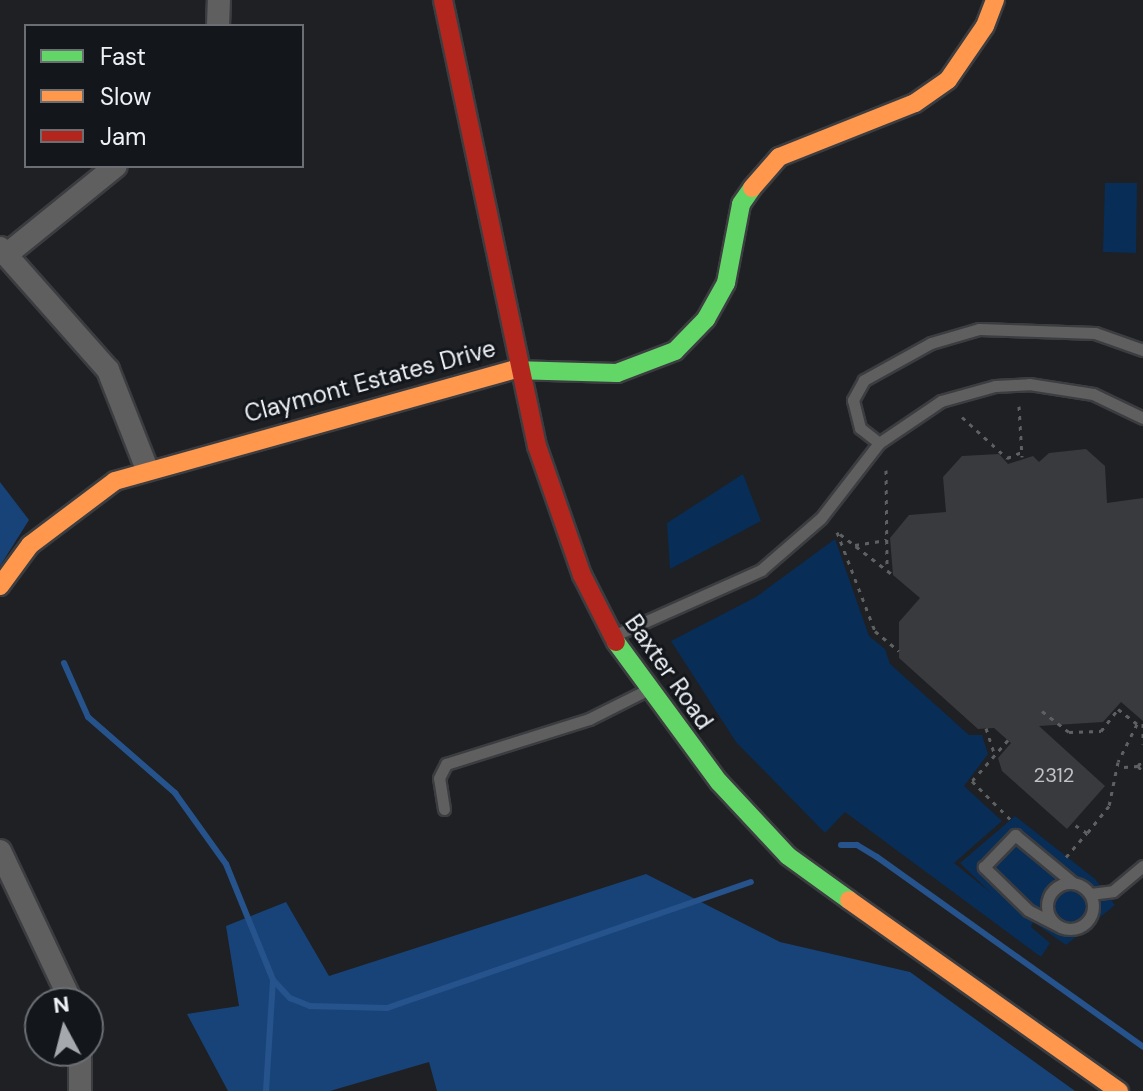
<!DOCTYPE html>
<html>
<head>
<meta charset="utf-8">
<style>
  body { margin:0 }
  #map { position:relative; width:1143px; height:1091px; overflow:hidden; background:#1e2023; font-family:"DM Sans",sans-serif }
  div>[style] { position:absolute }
  .green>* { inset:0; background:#082d57 }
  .forest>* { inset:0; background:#184378 }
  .stream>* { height:6px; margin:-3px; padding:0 3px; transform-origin:3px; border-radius:3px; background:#26538c }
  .building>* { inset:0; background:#383a3d }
  .path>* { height:3px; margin-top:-1.5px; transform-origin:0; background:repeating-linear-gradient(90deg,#5f6061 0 4px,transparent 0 10px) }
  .roads { filter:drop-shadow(2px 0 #3c3d40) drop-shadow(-2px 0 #3c3d40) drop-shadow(0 2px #3c3d40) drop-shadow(0 -2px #3c3d40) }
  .lane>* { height:11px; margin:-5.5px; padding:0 5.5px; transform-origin:5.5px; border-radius:5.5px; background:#5f5f60 }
  .lane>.ring { margin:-5.5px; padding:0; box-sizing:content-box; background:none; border:11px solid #5f5f60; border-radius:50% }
  .street>* { height:22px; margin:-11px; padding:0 11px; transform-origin:11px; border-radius:11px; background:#5f5f60 }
  .fast>* { height:18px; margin:-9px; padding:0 9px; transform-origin:9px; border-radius:9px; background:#63d668 }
  .slow>* { height:18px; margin:-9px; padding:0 9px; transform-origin:9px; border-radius:9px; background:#ff974d }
  .jam>* { height:18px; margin:-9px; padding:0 9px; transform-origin:9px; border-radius:9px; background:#b3261e }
  span { translate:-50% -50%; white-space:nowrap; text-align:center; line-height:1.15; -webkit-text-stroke:6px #13171c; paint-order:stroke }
  .number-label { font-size:20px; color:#c0c3c7 }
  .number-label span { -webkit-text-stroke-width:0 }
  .street-label { font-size:24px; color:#eef1f5 }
  .legend { position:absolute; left:24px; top:24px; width:280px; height:144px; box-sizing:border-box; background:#13171c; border:2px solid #6b6e73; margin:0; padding:10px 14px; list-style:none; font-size:24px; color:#eef1f5 }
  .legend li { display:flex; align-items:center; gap:16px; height:40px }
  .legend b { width:40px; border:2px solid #6b6e73 }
  .north { position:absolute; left:24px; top:987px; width:80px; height:80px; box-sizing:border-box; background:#13171c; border:2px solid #6b6e73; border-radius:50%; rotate:353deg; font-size:22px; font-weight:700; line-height:32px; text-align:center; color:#eef1f5 }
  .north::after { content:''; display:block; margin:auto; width:28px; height:36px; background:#a5a8ac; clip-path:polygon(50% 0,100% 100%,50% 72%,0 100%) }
</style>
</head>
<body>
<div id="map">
  <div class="green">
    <div style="clip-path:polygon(1105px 183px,1137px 183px,1136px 253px,1103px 252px)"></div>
    <div style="clip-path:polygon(743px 474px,761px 521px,670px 569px,667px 523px)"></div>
    <div style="clip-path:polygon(835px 539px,869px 636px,885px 649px,890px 664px,969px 735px,982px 735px,988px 754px,964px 786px,1002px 821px,954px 863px,991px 893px,960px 863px,1015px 816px,1095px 879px,1115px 905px,1066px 945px,1033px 922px,1031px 927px,1050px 943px,1041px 957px,845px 812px,825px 833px,736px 742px,671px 641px,756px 597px)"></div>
  </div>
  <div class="forest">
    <div style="clip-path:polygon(0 482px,29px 520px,0 566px)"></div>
    <div style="clip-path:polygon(646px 874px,780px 942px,910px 972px,1075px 1091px,437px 1091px,429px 1062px,330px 1091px,228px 1091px,187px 1014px,239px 1006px,226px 926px,286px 902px,329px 976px)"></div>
  </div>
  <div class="stream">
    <div style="left:64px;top:663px;width:59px;rotate:66deg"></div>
    <div style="left:88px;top:717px;width:116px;rotate:41.1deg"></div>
    <div style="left:175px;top:793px;width:87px;rotate:54.3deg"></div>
    <div style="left:226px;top:864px;width:125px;rotate:67.9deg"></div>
    <div style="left:273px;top:980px;width:25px;rotate:47deg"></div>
    <div style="left:290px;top:998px;width:22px;rotate:22deg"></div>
    <div style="left:310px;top:1006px;width:77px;rotate:1.5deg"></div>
    <div style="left:387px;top:1008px;width:385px;rotate:-19.1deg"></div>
    <div style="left:841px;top:845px;width:16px"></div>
    <div style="left:857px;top:845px;width:23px;rotate:31deg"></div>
    <div style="left:877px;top:857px;width:327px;rotate:35.5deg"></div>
    <div style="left:266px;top:1091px;width:111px;rotate:-86.4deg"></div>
  </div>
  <div class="building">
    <div style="clip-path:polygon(1086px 449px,1105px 466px,1107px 503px,1143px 498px,1143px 721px,1121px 702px,1103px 722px,1039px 726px,1105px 786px,1067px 829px,1002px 771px,998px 758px,1011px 743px,994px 728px,978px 729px,899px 658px,899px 622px,920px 598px,893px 575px,890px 538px,909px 515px,946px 512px,943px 477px,962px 456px,999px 454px,1008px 464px,1033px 456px,1039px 462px,1049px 453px)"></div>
  </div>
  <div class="path">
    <div style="left:1019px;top:406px;width:51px;rotate:86.6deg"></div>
    <div style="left:962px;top:417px;width:61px;rotate:42.3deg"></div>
    <div style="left:1007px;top:458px;width:16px;rotate:-22deg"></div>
    <div style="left:886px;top:470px;width:100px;rotate:89.4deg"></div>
    <div style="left:837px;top:532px;width:106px;rotate:69deg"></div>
    <div style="left:875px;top:631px;width:31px;rotate:40deg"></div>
    <div style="left:840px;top:534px;width:67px;rotate:37.7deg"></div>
    <div style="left:855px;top:545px;width:32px;rotate:-9deg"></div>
    <div style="left:1042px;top:711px;width:34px;rotate:38deg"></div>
    <div style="left:1069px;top:732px;width:32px;rotate:-2deg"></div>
    <div style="left:1101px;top:731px;width:28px;rotate:-52deg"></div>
    <div style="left:1118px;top:709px;width:24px;rotate:38deg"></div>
    <div style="left:1137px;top:724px;width:42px;rotate:116.6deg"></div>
    <div style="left:1118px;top:762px;width:45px;rotate:101.6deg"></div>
    <div style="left:1109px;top:806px;width:35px;rotate:129deg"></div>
    <div style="left:1143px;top:723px;width:21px;rotate:90deg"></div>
    <div style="left:986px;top:728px;width:28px;rotate:72deg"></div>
    <div style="left:1008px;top:740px;width:55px;rotate:131.3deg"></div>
    <div style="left:972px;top:781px;width:57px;rotate:45deg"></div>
    <div style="left:1138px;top:766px;width:8px;rotate:50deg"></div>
    <div style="left:1124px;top:767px;width:14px;rotate:-4deg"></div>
    <div style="left:1138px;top:766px;width:9px;rotate:-54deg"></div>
    <div style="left:1066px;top:857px;width:32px;rotate:-49deg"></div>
    <div style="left:1087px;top:833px;width:18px;rotate:-146deg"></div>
  </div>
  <div class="roads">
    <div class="lane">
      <div style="left:1143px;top:350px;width:51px;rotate:-160.5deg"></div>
      <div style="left:1095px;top:333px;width:116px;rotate:-178deg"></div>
      <div style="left:979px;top:329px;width:50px;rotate:163.7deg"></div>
      <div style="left:931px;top:343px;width:77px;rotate:151.1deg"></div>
      <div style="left:864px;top:380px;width:23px;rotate:119deg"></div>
      <div style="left:853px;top:400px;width:29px;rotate:76deg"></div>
      <div style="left:860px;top:428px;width:24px;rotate:38deg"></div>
      <div style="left:879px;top:443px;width:75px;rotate:-34.1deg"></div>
      <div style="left:941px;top:401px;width:56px;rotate:-15.5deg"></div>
      <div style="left:995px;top:386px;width:34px;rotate:-3deg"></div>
      <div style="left:1029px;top:384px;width:65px;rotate:8.9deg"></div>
      <div style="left:1093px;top:394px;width:55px;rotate:25.6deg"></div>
      <div style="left:613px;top:636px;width:162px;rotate:-24deg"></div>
      <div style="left:761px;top:570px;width:79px;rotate:-40.9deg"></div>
      <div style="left:821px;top:518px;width:95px;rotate:-52.3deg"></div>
      <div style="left:444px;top:809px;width:31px;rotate:-99deg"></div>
      <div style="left:439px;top:778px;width:16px;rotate:-63deg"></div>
      <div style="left:446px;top:764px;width:150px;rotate:-17.5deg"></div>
      <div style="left:589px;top:719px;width:65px;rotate:-26.6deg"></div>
      <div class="ring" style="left:1047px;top:883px;width:35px;height:35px"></div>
      <div style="left:1090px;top:894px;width:23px;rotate:-7deg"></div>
      <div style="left:1113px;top:891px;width:39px;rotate:-40deg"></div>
      <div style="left:1055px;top:924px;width:30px;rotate:-153deg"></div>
      <div style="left:1028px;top:910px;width:62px;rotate:-135.7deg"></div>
      <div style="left:984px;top:867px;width:45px;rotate:-45.9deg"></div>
      <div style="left:1015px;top:835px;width:75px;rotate:39.6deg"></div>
    </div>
    <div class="street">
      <div style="left:218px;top:26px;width:26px;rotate:-88deg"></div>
      <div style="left:0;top:248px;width:163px;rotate:48.5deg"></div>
      <div style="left:108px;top:370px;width:106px;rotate:68.5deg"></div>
      <div style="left:6px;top:255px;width:141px;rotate:-39deg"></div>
      <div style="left:0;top:851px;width:168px;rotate:64.7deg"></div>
      <div style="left:80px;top:1051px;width:40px;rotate:90deg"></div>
    </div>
    <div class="fast">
      <div style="left:513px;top:370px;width:104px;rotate:1.7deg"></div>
      <div style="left:617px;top:373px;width:62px;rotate:-20.8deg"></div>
      <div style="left:675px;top:351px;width:45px;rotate:-45.9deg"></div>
      <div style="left:706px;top:319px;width:41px;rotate:-60.9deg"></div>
      <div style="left:726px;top:283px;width:80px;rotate:-79.2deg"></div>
      <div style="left:741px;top:204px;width:19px;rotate:-55deg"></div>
      <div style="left:616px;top:642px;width:174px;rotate:53.7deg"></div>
      <div style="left:719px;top:782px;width:101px;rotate:47deg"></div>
      <div style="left:788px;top:856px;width:75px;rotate:35.8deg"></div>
    </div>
    <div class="slow">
      <div style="left:752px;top:188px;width:41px;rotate:-48.9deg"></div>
      <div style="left:779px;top:157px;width:146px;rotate:-21.7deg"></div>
      <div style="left:915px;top:103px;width:40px;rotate:-34.9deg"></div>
      <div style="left:948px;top:80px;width:65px;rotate:-55.6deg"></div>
      <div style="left:985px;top:26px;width:28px;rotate:-69deg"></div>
      <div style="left:0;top:586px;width:51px;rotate:-53.8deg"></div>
      <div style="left:30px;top:545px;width:106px;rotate:-37deg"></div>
      <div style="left:115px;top:481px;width:413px;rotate:-15.6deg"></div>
      <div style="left:849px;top:900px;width:331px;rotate:35.3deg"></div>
    </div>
    <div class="jam">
      <div style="left:443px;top:0;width:456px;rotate:78.1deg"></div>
      <div style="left:537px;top:446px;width:137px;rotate:70.8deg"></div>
      <div style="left:582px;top:575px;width:75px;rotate:63.1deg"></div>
    </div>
  </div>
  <div class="number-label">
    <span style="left:1054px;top:775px">2312</span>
  </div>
  <div class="street-label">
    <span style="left:370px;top:381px;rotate:-15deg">Claymont Estates Drive</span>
    <span style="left:669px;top:672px;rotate:55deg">Baxter Road</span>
  </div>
  <ul class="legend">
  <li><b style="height:10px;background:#63d668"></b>Fast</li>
  <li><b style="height:10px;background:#ff974d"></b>Slow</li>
  <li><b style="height:10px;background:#b3261e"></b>Jam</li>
  </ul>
  <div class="north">N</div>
</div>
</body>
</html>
